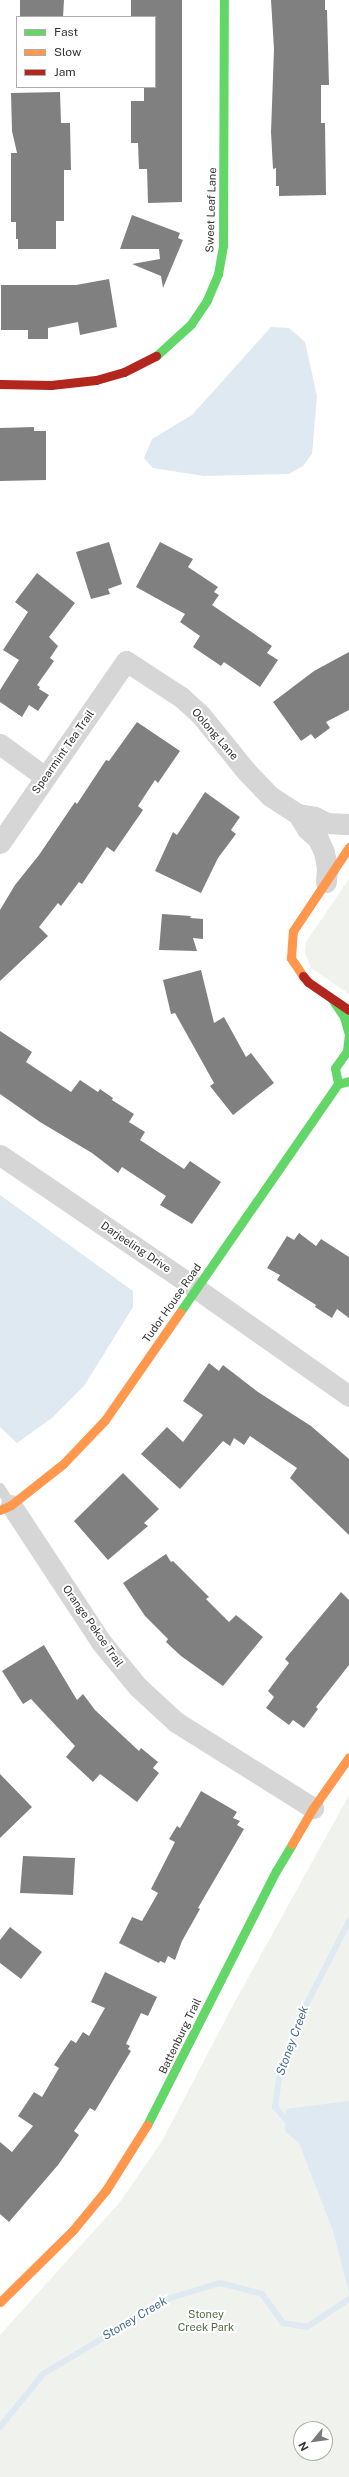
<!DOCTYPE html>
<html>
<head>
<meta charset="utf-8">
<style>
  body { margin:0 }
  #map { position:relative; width:349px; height:2477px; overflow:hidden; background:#fff; font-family:"Public Sans",sans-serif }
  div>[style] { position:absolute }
  .green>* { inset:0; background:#f0f3ed }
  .water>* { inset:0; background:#dfe9f1 }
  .stream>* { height:6px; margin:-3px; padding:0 3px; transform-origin:3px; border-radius:3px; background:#dfe9f1 }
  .building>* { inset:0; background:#808080 }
  .lane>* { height:10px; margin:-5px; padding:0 5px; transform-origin:5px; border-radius:5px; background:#d6d6d6 }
  .street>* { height:21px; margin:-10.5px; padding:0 10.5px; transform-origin:10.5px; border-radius:10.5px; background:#d6d6d6 }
  .fast>* { height:9px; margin:-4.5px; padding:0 4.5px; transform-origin:4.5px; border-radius:4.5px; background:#63d668 }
  .slow>* { height:9px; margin:-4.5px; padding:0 4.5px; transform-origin:4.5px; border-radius:4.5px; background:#ff974d }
  .jam>* { height:9px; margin:-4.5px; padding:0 4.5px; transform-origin:4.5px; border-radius:4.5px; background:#b3261e }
  span { translate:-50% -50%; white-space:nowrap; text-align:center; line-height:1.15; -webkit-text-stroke:4px #fff; paint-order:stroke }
  .street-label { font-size:11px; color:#323232 }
  .park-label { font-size:11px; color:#536b43 }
  .water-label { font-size:12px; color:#466d8f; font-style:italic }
  .legend { position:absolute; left:16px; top:16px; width:140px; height:72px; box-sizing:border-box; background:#fff; border:1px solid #adadad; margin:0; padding:5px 7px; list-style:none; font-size:12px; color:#323232 }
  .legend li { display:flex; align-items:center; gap:8px; height:20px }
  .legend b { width:20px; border:1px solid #adadad }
  .north { position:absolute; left:293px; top:2421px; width:40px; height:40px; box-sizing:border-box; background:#fff; border:1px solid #adadad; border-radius:50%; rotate:241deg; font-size:11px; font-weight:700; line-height:16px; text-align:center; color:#323232 }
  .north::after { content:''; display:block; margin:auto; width:14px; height:18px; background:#7a7a7a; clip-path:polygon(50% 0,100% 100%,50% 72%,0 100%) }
</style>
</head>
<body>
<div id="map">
  <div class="green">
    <div style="clip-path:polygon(349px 879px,349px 994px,311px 968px,305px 953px,306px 942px)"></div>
    <div style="clip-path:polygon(evenodd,349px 1795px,349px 2477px,0 2477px,0 2335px,120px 2202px,162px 2141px,232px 2007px,349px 1795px,301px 2429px,325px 2429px,325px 2453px,301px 2453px,301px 2429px)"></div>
  </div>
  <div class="water">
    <div style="clip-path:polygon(271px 327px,289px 328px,305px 342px,317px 396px,312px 454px,303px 466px,289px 474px,204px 476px,153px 468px,144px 458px,152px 439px,192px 415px)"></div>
    <div style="clip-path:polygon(0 1195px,133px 1291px,133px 1307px,84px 1386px,52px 1418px,17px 1443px,0 1427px)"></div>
    <div style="clip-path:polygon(349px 2101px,349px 2293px,333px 2231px,299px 2143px,285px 2131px,286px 2109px)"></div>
  </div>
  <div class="stream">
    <div style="left:290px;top:2124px;width:23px;rotate:-131deg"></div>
    <div style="left:275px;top:2107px;width:27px;rotate:-82deg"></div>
    <div style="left:279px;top:2080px;width:71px;rotate:-71.1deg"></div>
    <div style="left:302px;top:2013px;width:103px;rotate:-62.9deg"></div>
    <div style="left:0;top:2427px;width:68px;rotate:-50.9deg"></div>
    <div style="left:43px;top:2374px;width:148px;rotate:-30.9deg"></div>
    <div style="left:170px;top:2298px;width:52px;rotate:-16.7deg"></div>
    <div style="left:220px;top:2283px;width:43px;rotate:14.7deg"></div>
    <div style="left:262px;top:2294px;width:36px;rotate:54deg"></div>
    <div style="left:283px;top:2323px;width:24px;rotate:9deg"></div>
    <div style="left:307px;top:2327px;width:50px;rotate:-33.7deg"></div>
  </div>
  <div class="building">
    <div style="clip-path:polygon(20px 0,64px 0,63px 17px,20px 17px)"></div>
    <div style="clip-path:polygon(131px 0,182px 0,182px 202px,148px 203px,147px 169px,139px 169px,138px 143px,131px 143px,131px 101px,144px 101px,144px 87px,155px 87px,155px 17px,131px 17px)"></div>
    <div style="clip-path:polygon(271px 0,325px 0,325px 10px,327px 10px,329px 85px,321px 85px,321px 123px,325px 123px,326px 195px,279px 196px,279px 186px,276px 186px,276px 168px,273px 169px,271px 132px,274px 49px)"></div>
    <div style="clip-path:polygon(60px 92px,61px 123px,70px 123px,71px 170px,64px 170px,64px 221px,56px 221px,56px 249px,18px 249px,18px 239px,16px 239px,16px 222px,11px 222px,11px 153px,17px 153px,12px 131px,11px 93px)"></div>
    <div style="clip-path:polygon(132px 215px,180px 233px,178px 238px,183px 240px,163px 288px,161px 276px,132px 264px,160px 259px,159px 249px,120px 249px)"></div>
    <div style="clip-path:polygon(109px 279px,117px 327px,80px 335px,78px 322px,48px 328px,48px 339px,28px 339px,28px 330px,1px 330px,1px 285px,76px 285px)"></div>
    <div style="clip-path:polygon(34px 427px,34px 431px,46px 431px,46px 480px,0 481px,0 428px)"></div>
    <div style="clip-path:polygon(109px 542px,122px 584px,108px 589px,110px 594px,91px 599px,76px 552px)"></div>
    <div style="clip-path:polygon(160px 542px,193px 559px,188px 567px,218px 587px,214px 592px,219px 595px,212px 605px,272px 646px,267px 653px,278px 660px,260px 687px,224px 662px,221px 666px,193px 647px,200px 636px,180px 622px,185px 614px,136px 587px)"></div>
    <div style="clip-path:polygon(37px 573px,75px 603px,49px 637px,58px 646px,50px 658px,54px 661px,37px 685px,40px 687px,39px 689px,49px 695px,38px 711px,29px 705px,22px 717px,0 702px,0 690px,19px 660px,3px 650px,28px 612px,15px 602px)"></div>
    <div style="clip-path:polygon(349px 652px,349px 710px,326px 722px,330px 728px,315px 739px,311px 734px,301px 741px,273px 702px,314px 671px)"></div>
    <div style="clip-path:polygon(137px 722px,180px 751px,158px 783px,155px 780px,138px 806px,143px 810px,114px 852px,107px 847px,82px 884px,79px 882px,61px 906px,58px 903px,39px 927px,48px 936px,0 981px,0 910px,15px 885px,39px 855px,75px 802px,77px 804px,106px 760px,109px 761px)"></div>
    <div style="clip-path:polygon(205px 792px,240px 817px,231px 830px,236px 834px,218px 858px,201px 893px,155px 871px,173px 832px,177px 835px)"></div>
    <div style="clip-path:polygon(162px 914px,191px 916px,190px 918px,203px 919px,203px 939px,193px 938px,197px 951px,159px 950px)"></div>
    <div style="clip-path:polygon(201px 970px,214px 1023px,224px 1017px,246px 1057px,251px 1053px,274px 1083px,233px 1115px,210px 1086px,214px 1083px,175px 1013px,171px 1014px,163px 980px)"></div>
    <div style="clip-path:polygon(0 1031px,32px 1052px,26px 1062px,71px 1092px,80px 1080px,98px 1092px,100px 1089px,113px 1098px,112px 1100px,134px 1114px,129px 1122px,145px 1132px,140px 1140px,184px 1169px,190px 1161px,221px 1182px,192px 1224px,160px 1205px,166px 1196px,122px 1167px,118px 1173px,92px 1153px,40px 1122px,0 1094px)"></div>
    <div style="clip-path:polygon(299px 1233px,316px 1246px,321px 1239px,349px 1257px,349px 1318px,337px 1309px,332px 1318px,315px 1307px,316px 1305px,277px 1280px,280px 1275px,267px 1268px,287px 1236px,294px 1240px)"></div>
    <div style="clip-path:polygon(209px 1363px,219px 1371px,223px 1365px,258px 1392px,311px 1426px,349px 1459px,349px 1535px,290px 1478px,297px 1468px,250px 1436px,244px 1445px,234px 1438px,230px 1446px,223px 1441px,180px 1489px,141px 1454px,167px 1427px,183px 1442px,203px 1415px,183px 1401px)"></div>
    <div style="clip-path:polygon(123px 1473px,159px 1509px,144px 1523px,148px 1526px,108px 1560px,74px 1521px)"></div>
    <div style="clip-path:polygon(166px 1554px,171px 1562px,173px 1561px,209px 1597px,206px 1599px,229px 1622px,236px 1615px,263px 1637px,223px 1686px,181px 1656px,166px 1642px,168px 1639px,145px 1616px,123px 1583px)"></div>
    <div style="clip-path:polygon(341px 1592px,349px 1600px,349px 1665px,316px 1707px,318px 1709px,304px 1728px,293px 1720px,289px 1725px,266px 1708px,274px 1697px,268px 1691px,289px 1663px,285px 1659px)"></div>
    <div style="clip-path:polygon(44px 1645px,77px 1700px,83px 1694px,95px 1710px,139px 1751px,141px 1748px,158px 1762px,153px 1768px,159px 1773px,137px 1802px,100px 1774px,93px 1782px,66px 1757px,75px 1746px,31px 1699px,23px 1704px,2px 1671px)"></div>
    <div style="clip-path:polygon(0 1774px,32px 1807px,0 1838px)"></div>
    <div style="clip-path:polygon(201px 1791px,237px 1812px,233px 1818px,240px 1821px,237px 1825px,244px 1829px,198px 1908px,200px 1909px,182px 1941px,175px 1960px,168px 1956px,165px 1963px,160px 1961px,159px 1963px,119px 1943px,132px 1917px,142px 1921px,158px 1893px,151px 1889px,175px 1842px,169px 1839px,177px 1826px,180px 1828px)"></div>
    <div style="clip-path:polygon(23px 1856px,75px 1858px,73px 1895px,20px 1893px)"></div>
    <div style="clip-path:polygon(10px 1927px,42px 1952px,21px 1979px,0 1963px,0 1940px)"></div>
    <div style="clip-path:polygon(105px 1972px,157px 1997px,148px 2016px,141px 2013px,126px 2044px,130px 2046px,128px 2049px,131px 2051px,95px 2111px,90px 2108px,74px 2131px,79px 2135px,58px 2165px,9px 2222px,0 2214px,0 2142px,12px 2152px,33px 2126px,18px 2116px,34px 2092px,42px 2097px,59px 2068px,54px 2065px,71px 2040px,76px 2043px,83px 2032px,89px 2036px,105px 2008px,91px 2002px)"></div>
  </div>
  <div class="lane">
    <div style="left:0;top:1488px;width:20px;rotate:57deg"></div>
  </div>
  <div class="street">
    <div style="left:0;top:744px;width:56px;rotate:36.3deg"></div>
    <div style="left:298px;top:814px;width:17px;rotate:59deg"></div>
    <div style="left:307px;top:829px;width:15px;rotate:42deg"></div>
    <div style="left:318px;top:839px;width:14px;rotate:65deg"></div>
    <div style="left:324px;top:852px;width:15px;rotate:79deg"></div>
    <div style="left:327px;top:867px;width:15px;rotate:94deg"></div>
    <div style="left:0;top:843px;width:221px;rotate:-55.3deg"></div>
    <div style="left:126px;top:661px;width:66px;rotate:33.2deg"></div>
    <div style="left:181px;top:697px;width:25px;rotate:42deg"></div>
    <div style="left:200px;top:714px;width:73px;rotate:51.1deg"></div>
    <div style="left:246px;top:771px;width:35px;rotate:46deg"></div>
    <div style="left:270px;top:796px;width:33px;rotate:33deg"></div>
    <div style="left:298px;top:814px;width:17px;rotate:10deg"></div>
    <div style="left:315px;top:817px;width:13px;rotate:27deg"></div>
    <div style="left:327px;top:823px;width:22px;rotate:3deg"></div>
    <div style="left:0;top:1155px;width:238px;rotate:34.2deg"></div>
    <div style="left:197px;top:1289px;width:186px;rotate:35.1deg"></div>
    <div style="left:11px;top:1505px;width:164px;rotate:56.7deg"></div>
    <div style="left:101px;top:1642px;width:58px;rotate:50.6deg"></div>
    <div style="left:138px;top:1687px;width:52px;rotate:42.6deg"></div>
    <div style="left:176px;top:1722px;width:162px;rotate:32.1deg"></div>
  </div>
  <div class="fast">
    <div style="left:156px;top:356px;width:47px;rotate:-42.4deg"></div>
    <div style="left:191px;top:324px;width:29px;rotate:-56deg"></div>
    <div style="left:207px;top:300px;width:28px;rotate:-67deg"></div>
    <div style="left:218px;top:274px;width:28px;rotate:-80deg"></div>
    <div style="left:223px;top:246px;width:246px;rotate:-89.8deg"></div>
    <div style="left:332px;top:999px;width:22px;rotate:56deg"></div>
    <div style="left:344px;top:1017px;width:18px;rotate:74deg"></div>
    <div style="left:349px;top:1034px;width:17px;rotate:97deg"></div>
    <div style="left:347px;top:1051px;width:21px;rotate:125deg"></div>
    <div style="left:335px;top:1068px;width:16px;rotate:79deg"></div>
    <div style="left:180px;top:1312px;width:277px;rotate:-55.3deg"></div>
    <div style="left:338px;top:1084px;width:11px;rotate:-15deg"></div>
    <div style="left:147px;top:2125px;width:285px;rotate:-63.1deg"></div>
    <div style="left:276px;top:1871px;width:31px;rotate:-59deg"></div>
  </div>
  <div class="slow">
    <div style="left:303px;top:976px;width:22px;rotate:-124deg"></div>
    <div style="left:291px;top:958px;width:27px;rotate:-86deg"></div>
    <div style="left:293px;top:931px;width:101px;rotate:-56.3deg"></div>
    <div style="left:0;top:1510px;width:12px;rotate:-24deg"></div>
    <div style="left:11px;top:1505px;width:66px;rotate:-38.3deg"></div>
    <div style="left:63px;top:1464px;width:61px;rotate:-46.3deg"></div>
    <div style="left:105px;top:1420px;width:131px;rotate:-55.2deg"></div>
    <div style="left:292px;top:1844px;width:42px;rotate:-59.7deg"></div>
    <div style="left:313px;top:1808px;width:62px;rotate:-54.8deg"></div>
    <div style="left:0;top:2302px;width:103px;rotate:-44.6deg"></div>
    <div style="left:73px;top:2230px;width:52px;rotate:-50.5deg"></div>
    <div style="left:106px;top:2190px;width:77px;rotate:-57.8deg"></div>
  </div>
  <div class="jam">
    <div style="left:0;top:384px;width:51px;rotate:1.1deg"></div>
    <div style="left:51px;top:385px;width:45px;rotate:-6.3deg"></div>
    <div style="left:96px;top:380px;width:29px;rotate:-16deg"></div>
    <div style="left:124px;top:372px;width:36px;rotate:-27deg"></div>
    <div style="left:303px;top:976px;width:8px;rotate:50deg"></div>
    <div style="left:308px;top:982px;width:50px;rotate:34.3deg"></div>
  </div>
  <div class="street-label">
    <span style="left:211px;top:210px;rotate:-88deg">Sweet Leaf Lane</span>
    <span style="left:215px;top:734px;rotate:49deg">Oolong Lane</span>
    <span style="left:63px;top:752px;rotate:-55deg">Spearmint Tea Trail</span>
    <span style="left:136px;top:1247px;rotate:34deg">Darjeeling Drive</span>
    <span style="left:172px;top:1303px;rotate:-55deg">Tudor House Road</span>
    <span style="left:93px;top:1626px;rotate:55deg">Orange Pekoe Trail</span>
    <span style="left:180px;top:2036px;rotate:-64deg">Battenburg Trail</span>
  </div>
  <div class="park-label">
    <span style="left:206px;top:2321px">Stoney<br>Creek Park</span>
  </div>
  <div class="water-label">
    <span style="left:293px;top:2041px;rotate:-70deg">Stoney Creek</span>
    <span style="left:135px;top:2319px;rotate:-31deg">Stoney Creek</span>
  </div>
  <ul class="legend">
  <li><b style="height:5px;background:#63d668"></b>Fast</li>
  <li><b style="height:5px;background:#ff974d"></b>Slow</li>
  <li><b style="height:5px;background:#b3261e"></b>Jam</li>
  </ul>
  <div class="north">N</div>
</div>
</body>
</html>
